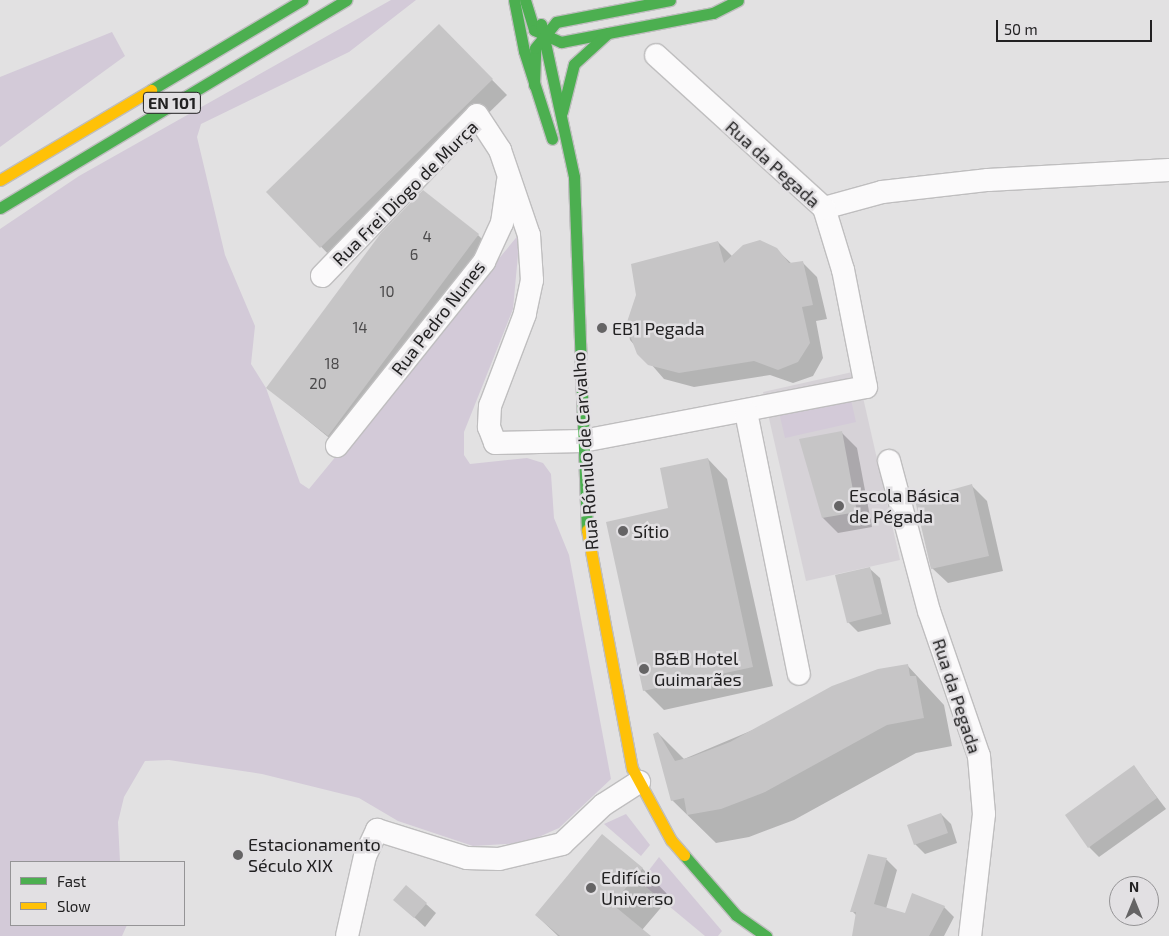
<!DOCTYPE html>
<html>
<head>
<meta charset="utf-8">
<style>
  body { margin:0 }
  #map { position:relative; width:1169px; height:936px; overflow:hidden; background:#e2e1e2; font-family:"Exo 2",sans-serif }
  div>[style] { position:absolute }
  .built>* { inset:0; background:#d6d2d7 }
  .green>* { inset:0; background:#d3cad8 }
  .shadow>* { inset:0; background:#0003 }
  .building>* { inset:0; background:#c6c5c6 }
  .roads { filter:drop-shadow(1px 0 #bfbebf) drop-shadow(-1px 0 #bfbebf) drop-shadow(0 1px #bfbebf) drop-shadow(0 -1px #bfbebf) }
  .street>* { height:22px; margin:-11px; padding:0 11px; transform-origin:11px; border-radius:11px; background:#fbfafb }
  .fast>* { height:11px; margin:-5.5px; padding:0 5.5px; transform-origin:5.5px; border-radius:5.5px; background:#4caf50 }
  .slow>* { height:11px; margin:-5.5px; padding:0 5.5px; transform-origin:5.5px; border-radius:5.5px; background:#ffc107 }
  .dots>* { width:14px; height:14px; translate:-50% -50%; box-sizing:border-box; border:2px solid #e2e0e3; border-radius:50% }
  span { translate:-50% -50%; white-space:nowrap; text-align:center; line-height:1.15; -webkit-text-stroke:5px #e2e0e3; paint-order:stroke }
  .number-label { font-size:15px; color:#4b4a4b }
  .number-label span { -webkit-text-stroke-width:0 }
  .shield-label span { padding:1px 4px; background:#e2e0e3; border:1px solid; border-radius:4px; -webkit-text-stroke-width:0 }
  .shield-label { font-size:16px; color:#222122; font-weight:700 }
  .street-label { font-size:18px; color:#222122 }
  .poi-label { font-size:18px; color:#222122 }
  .left { translate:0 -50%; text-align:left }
  .legend { position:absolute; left:10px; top:861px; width:175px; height:65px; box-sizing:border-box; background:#e2e0e3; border:1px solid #959496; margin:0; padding:6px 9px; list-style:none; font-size:15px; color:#222122 }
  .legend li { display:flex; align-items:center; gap:10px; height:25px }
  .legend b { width:25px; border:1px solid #959496 }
  .north { position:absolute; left:1109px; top:876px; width:50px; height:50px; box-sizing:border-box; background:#e2e0e3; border:1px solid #959496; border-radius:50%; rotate:0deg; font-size:14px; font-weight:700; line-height:20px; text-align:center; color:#222122 }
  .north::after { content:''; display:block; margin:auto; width:18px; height:22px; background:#656465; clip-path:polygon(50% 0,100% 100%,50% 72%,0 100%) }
  .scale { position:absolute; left:996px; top:20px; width:156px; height:22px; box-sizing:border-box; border:2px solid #222122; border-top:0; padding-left:6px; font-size:15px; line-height:18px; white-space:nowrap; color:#222122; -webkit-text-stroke:4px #e2e0e3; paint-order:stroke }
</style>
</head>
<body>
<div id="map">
  <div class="built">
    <div style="clip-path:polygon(857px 371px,900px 560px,806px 581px,763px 392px)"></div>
  </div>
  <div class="green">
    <div style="clip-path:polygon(391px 0,416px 0,349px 52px,201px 124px,197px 137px,225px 255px,255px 326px,251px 364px,266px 388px,300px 483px,309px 489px,520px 233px,513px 309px,464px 432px,464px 455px,470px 464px,527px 458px,543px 463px,551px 474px,554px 518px,569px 555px,611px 779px,559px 828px,525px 843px,473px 846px,398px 821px,359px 798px,262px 774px,169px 760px,145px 761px,124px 797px,118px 822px,120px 862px,11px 862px,11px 925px,127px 925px,122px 936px,0 936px,0 229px,79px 176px)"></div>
    <div style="clip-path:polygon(112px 32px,125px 56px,0 147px,0 77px)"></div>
    <div style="clip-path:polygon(846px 378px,856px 422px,785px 438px,775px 395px)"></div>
    <div style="clip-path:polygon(626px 814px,650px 845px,641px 856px,604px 824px)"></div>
    <div style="clip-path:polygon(659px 857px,722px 931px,718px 936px,705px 936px,640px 882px)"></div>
  </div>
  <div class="shadow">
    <div style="clip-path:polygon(439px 26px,507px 95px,336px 262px,268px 192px)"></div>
    <div style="clip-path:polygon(478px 235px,493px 250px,344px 450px,268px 388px)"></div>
    <div style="clip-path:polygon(718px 242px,733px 257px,776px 249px,792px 264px,802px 262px,817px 277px,827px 319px,816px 321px,823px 358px,813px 376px,793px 383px,770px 375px,694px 387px,664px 379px,630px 340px,627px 325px)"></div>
    <div style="clip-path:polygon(842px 433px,857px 448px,872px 527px,838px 533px,823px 518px)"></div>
    <div style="clip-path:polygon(708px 459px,727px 479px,773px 686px,664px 710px,644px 690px,670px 509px)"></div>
    <div style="clip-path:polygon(972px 486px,987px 501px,1003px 571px,948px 583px,932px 568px)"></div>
    <div style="clip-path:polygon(869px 568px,880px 578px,891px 624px,858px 632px,848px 622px)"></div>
    <div style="clip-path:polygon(907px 665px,944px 705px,952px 746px,916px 753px,794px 820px,749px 837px,716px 843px,672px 800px,658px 733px,684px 759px)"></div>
    <div style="clip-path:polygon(1134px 767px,1166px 809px,1099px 857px,1089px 847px)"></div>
    <div style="clip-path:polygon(941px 814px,951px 824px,957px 843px,925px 854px,915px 844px)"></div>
    <div style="clip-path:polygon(869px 855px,887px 860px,897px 870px,886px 909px,905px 915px,944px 907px,954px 917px,944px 936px,853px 936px,857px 916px,852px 911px)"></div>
    <div style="clip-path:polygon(642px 868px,670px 897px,642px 930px,649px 936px,558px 936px,536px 915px)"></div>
    <div style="clip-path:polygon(395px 900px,426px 904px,436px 913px,425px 927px)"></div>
  </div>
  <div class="building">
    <div style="clip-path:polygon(439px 24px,493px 79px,320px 248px,266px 192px)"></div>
    <div style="clip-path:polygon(423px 190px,479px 234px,328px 436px,266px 388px,381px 233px)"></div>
    <div style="clip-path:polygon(760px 240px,777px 248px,789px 263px,803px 261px,813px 305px,802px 307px,810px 343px,798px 362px,778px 370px,754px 361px,679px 373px,648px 365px,637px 354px,626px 325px,636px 295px,631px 264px,718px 241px,724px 263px,743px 245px)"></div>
    <div style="clip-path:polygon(842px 431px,857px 512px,822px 518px,799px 439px)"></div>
    <div style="clip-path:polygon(708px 458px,753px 667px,643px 691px,606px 522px,668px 508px,660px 468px)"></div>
    <div style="clip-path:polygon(972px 484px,989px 556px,931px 569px,915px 500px)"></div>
    <div style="clip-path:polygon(870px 567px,882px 614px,847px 623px,835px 575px)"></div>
    <div style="clip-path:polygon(908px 664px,910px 676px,916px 676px,924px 718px,887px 725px,765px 792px,721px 809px,687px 815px,684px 798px,671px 801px,653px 734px,658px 732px,675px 761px,691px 757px,730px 742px,832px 686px,878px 669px)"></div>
    <div style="clip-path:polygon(1134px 765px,1157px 798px,1088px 848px,1065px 815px)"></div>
    <div style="clip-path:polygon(941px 813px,948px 833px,914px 845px,907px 825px)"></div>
    <div style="clip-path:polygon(602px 834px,643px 868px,612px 904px,651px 936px,560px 936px,535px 915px)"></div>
    <div style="clip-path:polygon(868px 854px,887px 858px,874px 904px,905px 913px,912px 893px,945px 906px,929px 936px,852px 936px,856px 912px,850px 912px)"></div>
    <div style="clip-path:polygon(406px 885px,427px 903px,414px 918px,393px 900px)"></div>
  </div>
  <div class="roads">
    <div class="street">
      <div style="left:824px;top:208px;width:60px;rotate:-15.4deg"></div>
      <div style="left:882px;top:192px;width:107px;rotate:-6.5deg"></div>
      <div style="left:988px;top:180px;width:181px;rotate:-3.2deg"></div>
      <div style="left:322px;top:276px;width:223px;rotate:-46.1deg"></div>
      <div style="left:477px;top:115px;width:42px;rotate:56.7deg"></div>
      <div style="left:500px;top:150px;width:90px;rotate:71.2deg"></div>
      <div style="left:529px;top:235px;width:45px;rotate:86.2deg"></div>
      <div style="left:532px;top:280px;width:35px;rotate:102deg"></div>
      <div style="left:525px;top:314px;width:98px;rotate:110.8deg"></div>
      <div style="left:490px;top:406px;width:21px;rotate:93deg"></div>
      <div style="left:489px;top:427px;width:17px;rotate:69deg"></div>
      <div style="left:495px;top:443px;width:88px;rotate:-1.3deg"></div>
      <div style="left:583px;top:441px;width:288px;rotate:-10.8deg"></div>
      <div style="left:866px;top:387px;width:119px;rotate:-101.1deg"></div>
      <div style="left:843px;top:270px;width:65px;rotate:-107deg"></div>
      <div style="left:824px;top:208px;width:227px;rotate:-137.7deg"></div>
      <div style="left:746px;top:412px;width:267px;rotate:78.6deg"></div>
      <div style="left:337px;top:446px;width:236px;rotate:-51.4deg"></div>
      <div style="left:484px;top:262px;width:43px;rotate:-65.2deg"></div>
      <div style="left:502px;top:223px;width:42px;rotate:-81.9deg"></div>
      <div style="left:889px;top:461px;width:155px;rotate:75.1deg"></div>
      <div style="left:929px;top:611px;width:153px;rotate:71deg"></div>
      <div style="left:979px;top:756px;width:58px;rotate:85.1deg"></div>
      <div style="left:984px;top:814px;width:123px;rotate:96.5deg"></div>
      <div style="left:347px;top:936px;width:82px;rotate:-77.3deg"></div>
      <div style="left:365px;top:856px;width:29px;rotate:-65deg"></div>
      <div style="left:377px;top:830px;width:94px;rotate:17.3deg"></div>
      <div style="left:467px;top:858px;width:32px;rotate:2deg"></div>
      <div style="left:499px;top:859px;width:65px;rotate:-13.4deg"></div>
      <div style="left:562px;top:844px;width:57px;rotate:-43.6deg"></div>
      <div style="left:603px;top:805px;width:43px;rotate:-32.6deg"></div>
    </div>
    <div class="fast">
      <div style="left:514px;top:0;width:52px;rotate:78.9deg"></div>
      <div style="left:524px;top:51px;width:92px;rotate:72.3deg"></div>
      <div style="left:525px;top:0;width:31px;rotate:73deg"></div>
      <div style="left:534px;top:30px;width:30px;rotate:24deg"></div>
      <div style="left:561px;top:42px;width:155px;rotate:-10.8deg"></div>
      <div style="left:713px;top:13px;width:28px;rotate:-27deg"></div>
      <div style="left:541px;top:24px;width:157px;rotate:77.8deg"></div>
      <div style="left:574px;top:177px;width:353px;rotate:87.9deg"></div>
      <div style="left:534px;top:85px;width:37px;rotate:-88deg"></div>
      <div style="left:535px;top:48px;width:33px;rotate:-51deg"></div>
      <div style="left:556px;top:22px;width:116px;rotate:-10.9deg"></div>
      <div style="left:151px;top:90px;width:176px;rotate:-30.8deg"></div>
      <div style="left:562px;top:112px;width:49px;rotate:-76deg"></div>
      <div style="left:574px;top:64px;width:46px;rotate:-42.4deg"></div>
      <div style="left:0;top:208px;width:404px;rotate:-31deg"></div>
      <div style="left:684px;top:855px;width:79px;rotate:49.1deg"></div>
      <div style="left:736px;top:915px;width:37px;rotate:35deg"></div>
    </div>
    <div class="slow">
      <div style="left:0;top:180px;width:176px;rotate:-30.8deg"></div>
      <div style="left:587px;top:530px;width:242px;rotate:79.3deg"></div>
      <div style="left:632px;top:768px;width:82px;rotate:61.6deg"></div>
      <div style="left:671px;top:840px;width:20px;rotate:49deg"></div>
    </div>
  </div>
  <div class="dots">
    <div style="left:602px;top:328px;background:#656465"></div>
    <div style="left:839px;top:506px;background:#656465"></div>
    <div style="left:623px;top:531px;background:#656465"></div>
    <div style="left:644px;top:669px;background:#656465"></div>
    <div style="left:238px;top:855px;background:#656465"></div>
    <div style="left:591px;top:888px;background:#656465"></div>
  </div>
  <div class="number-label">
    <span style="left:427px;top:237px">4</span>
    <span style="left:414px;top:255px">6</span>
    <span style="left:387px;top:292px">10</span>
    <span style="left:360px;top:328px">14</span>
    <span style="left:332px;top:364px">18</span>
    <span style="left:318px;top:384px">20</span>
  </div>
  <div class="shield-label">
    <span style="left:172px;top:103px">EN 101</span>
  </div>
  <div class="street-label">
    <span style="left:773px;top:164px;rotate:42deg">Rua da Pegada</span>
    <span style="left:405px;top:193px;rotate:-45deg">Rua Frei Diogo de Murça</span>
    <span style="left:438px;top:318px;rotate:-52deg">Rua Pedro Nunes</span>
    <span style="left:585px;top:451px;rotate:-94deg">Rua Rómulo de Carvalho</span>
    <span style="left:957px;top:696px;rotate:72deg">Rua da Pegada</span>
  </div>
  <div class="poi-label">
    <span class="left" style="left:612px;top:328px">EB1 Pegada</span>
    <span class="left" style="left:849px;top:506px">Escola Básica<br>de Pégada</span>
    <span class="left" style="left:633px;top:531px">Sítio</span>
    <span class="left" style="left:654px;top:669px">B&amp;B Hotel<br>Guimarães</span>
    <span class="left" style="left:248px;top:855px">Estacionamento<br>Século XIX</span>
    <span class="left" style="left:601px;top:888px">Edifício<br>Universo</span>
  </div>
  <ul class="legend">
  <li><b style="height:6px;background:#4caf50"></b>Fast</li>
  <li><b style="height:6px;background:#ffc107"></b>Slow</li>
  </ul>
  <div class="north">N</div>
  <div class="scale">50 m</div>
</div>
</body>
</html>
